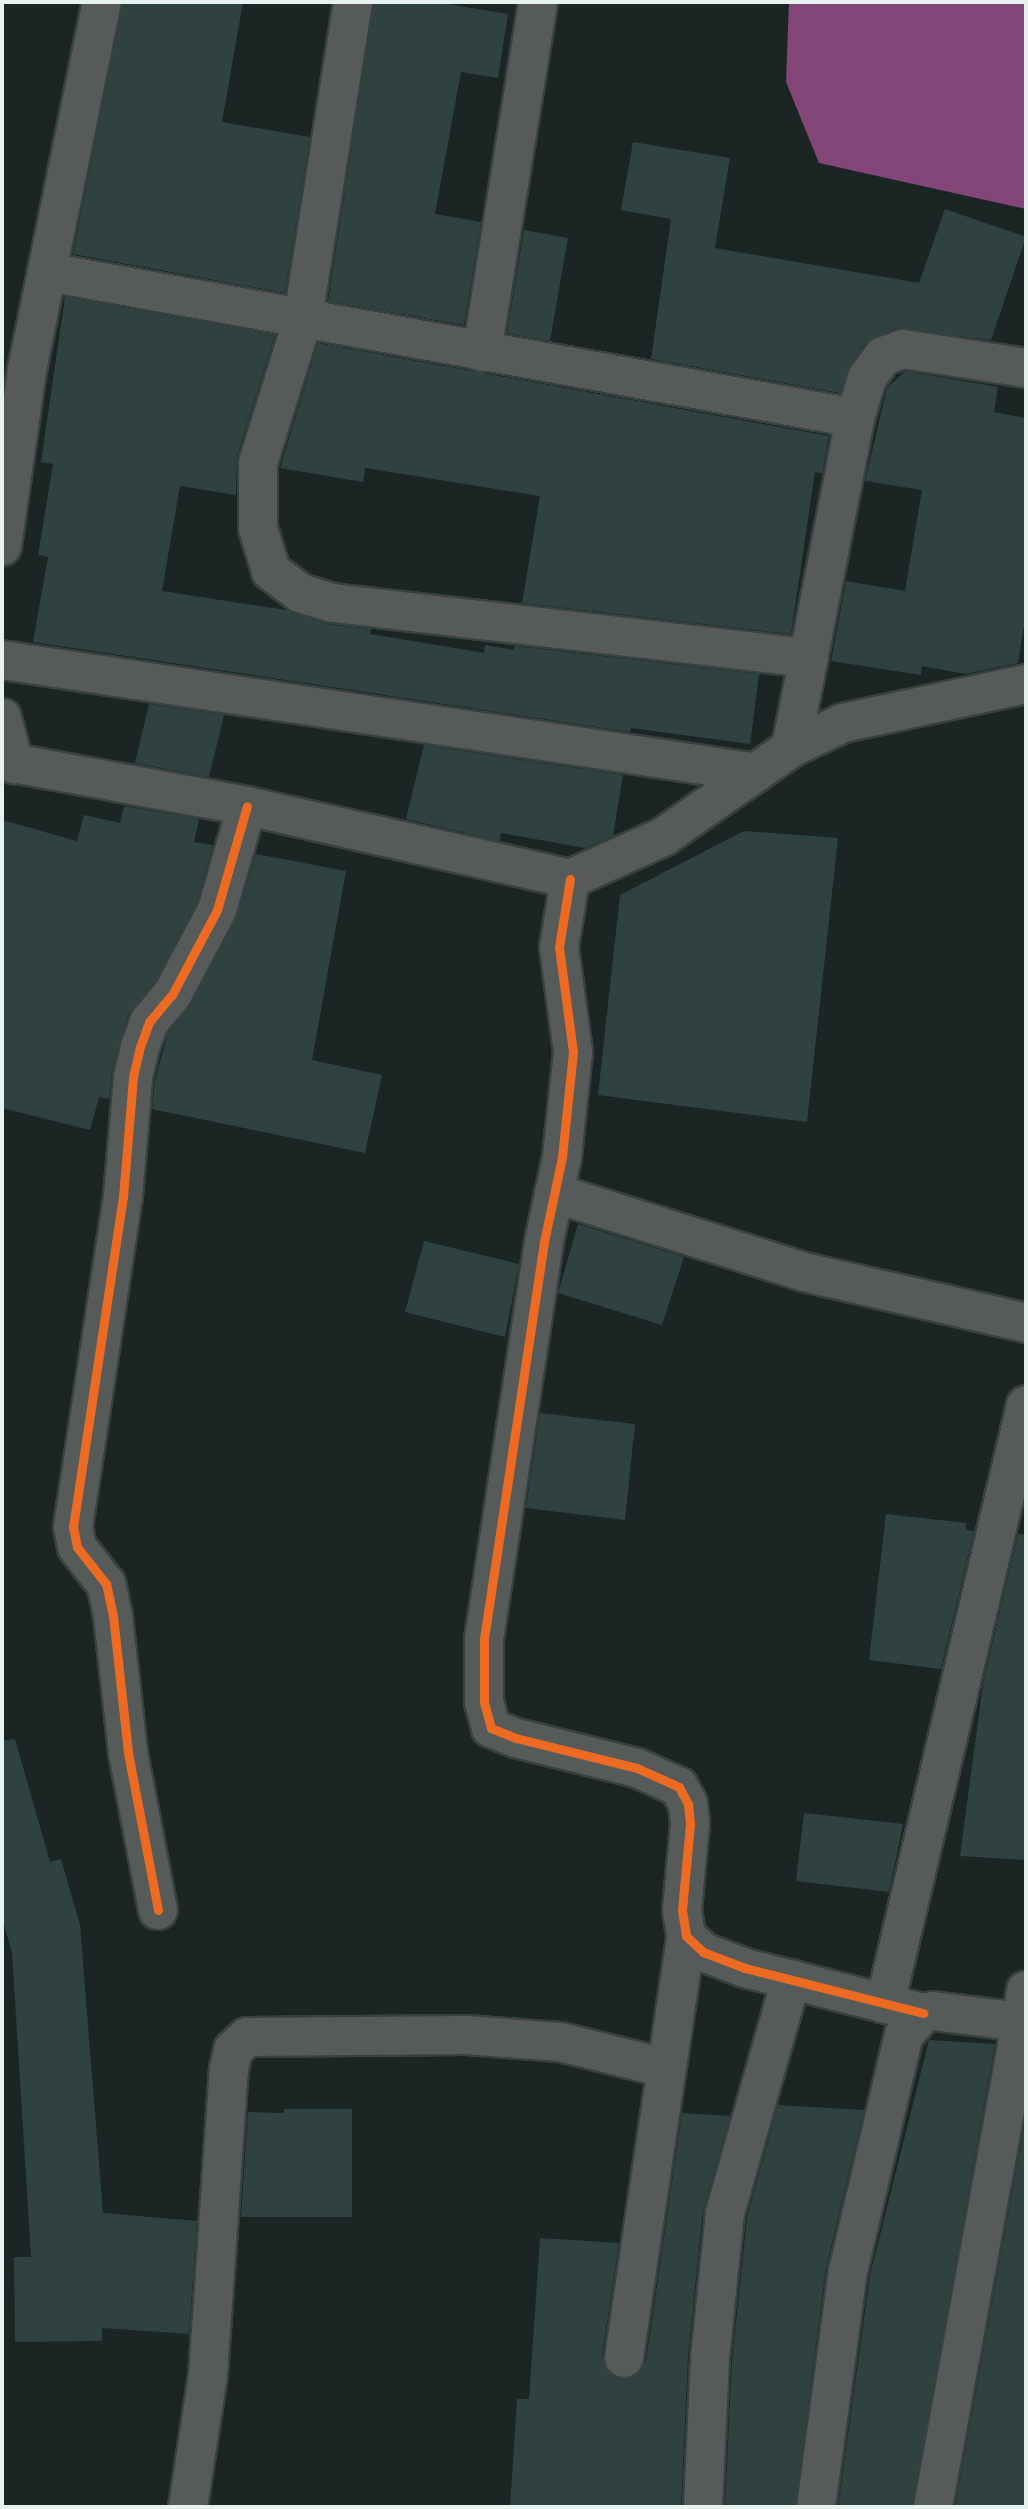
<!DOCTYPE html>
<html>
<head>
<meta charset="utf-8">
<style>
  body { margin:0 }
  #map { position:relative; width:1028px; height:2509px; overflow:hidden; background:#1a2524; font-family:Literata,serif }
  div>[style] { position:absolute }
  .water>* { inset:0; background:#844679 }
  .building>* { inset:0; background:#304240 }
  .roads { filter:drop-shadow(2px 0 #374140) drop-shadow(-2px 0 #374140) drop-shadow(0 2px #374140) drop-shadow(0 -2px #374140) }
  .minor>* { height:38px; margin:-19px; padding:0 19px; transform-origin:19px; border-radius:19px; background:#565b5a }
  .cycleway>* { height:9px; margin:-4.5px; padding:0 4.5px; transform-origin:4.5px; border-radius:4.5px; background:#ed6a23 }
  span { translate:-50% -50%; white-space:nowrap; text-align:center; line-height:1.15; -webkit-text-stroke:5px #08100f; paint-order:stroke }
  .frame { position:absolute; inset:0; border:4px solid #e5f2f0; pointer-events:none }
</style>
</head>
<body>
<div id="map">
  <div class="water">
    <div style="clip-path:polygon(789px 2px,1026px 2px,1026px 209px,819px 163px,786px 82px)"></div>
  </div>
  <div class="building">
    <div style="clip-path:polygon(123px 2px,243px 2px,222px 122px,310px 137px,285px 293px,73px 254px)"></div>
    <div style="clip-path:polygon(374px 2px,436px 2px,508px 14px,498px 78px,461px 72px,435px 214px,481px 222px,464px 325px,328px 301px)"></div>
    <div style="clip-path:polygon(633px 142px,730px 158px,715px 248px,919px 283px,945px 209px,1026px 237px,991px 340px,896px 328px,865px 343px,849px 366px,840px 393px,651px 359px,671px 219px,621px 210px)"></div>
    <div style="clip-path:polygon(524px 230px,568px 238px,550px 341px,507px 333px)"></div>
    <div style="clip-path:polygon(65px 297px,275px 335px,237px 456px,236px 495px,180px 486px,162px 591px,286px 610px,327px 624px,371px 629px,370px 634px,484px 653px,485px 645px,514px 650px,515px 646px,759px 674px,750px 744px,631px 728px,630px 732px,33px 642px,48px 557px,38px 555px,53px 464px,41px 462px)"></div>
    <div style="clip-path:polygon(318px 343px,829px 436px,822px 474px,815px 472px,791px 634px,522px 603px,540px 496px,365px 468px,363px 482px,280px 468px)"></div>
    <div style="clip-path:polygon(905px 371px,998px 387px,994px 412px,1026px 418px,1026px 613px,1018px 663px,966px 674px,922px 666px,921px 675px,831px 661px,846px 581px,905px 591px,922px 490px,865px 481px,887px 388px)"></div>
    <div style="clip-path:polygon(149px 704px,224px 715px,209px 777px,135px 763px)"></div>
    <div style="clip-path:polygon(424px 745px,623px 775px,613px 836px,585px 848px,501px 833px,500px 841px,406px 819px)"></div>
    <div style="clip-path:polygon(124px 806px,199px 819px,194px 842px,213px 845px,197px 902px,154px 983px,128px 1015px,112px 1072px,109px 1099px,99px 1097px,90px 1130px,2px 1108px,2px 820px,77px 841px,84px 815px,120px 823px)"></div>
    <div style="clip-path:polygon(744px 831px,838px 838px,807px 1122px,598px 1095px,620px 895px)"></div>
    <div style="clip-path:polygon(256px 854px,346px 871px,312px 1060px,382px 1075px,365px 1153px,152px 1109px,155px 1080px,168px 1033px,191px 1005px,236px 920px)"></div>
    <div style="clip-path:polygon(578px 1224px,684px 1257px,662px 1325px,558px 1293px)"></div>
    <div style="clip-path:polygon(424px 1241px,519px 1264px,505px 1337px,405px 1312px)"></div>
    <div style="clip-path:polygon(540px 1413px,635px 1424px,625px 1520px,526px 1508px)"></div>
    <div style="clip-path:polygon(886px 1514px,966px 1523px,966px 1530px,974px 1531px,941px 1669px,869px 1660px)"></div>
    <div style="clip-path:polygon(1018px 1534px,1026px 1535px,1026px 1860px,960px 1856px,983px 1684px)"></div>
    <div style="clip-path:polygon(15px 1739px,50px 1862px,61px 1859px,80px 1925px,103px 2213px,197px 2221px,189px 2334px,102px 2328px,102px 2341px,15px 2342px,14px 2257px,31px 2257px,12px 1953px,2px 1917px,2px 1741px)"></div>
    <div style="clip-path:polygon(804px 1813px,903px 1824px,889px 1892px,796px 1881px)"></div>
    <div style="clip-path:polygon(929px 2040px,995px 2044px,912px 2507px,838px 2507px,870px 2275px)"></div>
    <div style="clip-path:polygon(778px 2105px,864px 2110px,826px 2268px,795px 2507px,725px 2507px,732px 2360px,747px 2217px)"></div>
    <div style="clip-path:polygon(284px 2109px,352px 2109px,352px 2217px,241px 2217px,248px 2112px,284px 2113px)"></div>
    <div style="clip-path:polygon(682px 2113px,730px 2116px,703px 2211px,688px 2357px,681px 2507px,510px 2507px,517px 2399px,529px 2399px,540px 2238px,619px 2243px,602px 2356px,611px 2376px,633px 2378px,646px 2361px)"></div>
    <div style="clip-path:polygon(1026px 2116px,1026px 2507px,955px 2507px)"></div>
  </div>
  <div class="roads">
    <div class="minor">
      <div style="left:353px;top:2px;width:321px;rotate:99deg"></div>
      <div style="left:303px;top:319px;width:151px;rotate:107.4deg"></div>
      <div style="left:258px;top:463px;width:65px;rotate:90deg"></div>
      <div style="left:258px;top:528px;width:45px;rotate:73.2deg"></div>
      <div style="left:271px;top:571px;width:36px;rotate:37deg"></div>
      <div style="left:300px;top:593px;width:34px;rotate:17deg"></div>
      <div style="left:333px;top:603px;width:479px;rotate:6.6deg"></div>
      <div style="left:47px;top:272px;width:821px;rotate:10.24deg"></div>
      <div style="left:482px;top:352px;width:354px;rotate:-80.9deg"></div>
      <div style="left:2px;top:546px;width:178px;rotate:-81.9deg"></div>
      <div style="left:27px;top:370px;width:376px;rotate:-78.5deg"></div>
      <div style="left:2px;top:660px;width:762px;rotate:8.52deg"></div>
      <div style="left:2px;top:718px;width:48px;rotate:75.4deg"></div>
      <div style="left:791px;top:748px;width:336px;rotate:-79deg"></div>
      <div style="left:855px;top:418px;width:42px;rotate:-73.3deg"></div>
      <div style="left:867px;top:378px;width:27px;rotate:-54deg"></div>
      <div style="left:883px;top:356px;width:21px;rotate:-19deg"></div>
      <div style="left:903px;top:349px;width:124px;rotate:8.8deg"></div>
      <div style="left:2px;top:761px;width:249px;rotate:10.4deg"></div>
      <div style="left:247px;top:806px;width:331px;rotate:12.7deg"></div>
      <div style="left:570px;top:879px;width:102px;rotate:-24.3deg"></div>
      <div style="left:663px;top:837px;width:156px;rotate:-34.8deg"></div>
      <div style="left:791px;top:748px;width:58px;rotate:-25.7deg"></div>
      <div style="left:843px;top:723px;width:187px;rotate:-12deg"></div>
      <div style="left:570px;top:879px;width:69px;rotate:99.2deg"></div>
      <div style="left:559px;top:947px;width:106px;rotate:82.4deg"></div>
      <div style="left:573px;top:1052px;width:106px;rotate:96deg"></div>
      <div style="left:562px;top:1157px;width:87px;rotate:102deg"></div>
      <div style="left:544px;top:1242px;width:402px;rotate:98.6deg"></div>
      <div style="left:484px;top:1640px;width:62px;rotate:90deg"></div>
      <div style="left:484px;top:1702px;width:27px;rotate:75deg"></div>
      <div style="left:491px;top:1728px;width:27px;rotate:22deg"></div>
      <div style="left:516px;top:1738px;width:125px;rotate:13.9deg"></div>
      <div style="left:637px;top:1768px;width:46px;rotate:24.3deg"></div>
      <div style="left:679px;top:1787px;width:19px;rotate:62deg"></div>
      <div style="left:688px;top:1804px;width:20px;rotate:84deg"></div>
      <div style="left:690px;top:1824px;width:86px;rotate:95.3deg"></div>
      <div style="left:682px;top:1910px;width:26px;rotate:81deg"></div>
      <div style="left:686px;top:1936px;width:23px;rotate:43deg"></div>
      <div style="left:703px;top:1952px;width:45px;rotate:20.9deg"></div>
      <div style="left:745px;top:1968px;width:184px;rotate:14.2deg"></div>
      <div style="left:554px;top:1193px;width:262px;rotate:17.5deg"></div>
      <div style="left:804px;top:1272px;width:228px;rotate:12.9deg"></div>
      <div style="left:158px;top:1910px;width:161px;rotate:-100.8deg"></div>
      <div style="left:128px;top:1752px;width:137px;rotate:-96.3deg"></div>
      <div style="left:113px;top:1616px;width:33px;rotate:-102deg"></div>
      <div style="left:106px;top:1584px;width:47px;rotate:-128.1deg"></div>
      <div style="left:77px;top:1547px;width:20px;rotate:-101deg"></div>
      <div style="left:73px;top:1527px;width:334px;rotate:-81.4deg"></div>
      <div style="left:123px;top:1197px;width:120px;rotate:-85.2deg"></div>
      <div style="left:133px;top:1077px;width:31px;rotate:-77deg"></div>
      <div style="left:140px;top:1047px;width:27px;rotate:-70deg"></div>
      <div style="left:149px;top:1022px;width:35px;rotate:-50deg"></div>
      <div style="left:172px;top:995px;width:96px;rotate:-62.1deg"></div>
      <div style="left:217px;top:910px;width:108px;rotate:-73.9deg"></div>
      <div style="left:885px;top:2004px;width:615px;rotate:-76.75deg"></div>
      <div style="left:624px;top:2358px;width:427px;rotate:-81.6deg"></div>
      <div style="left:188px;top:2507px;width:134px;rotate:-81.4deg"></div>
      <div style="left:208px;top:2375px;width:306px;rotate:-86.1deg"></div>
      <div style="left:229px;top:2070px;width:20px;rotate:-79deg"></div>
      <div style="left:233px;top:2050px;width:19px;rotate:-43deg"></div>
      <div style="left:247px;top:2037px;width:219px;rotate:-0.5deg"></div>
      <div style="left:466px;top:2035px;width:94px;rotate:4.3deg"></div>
      <div style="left:560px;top:2042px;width:109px;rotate:13.8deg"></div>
      <div style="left:703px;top:2507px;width:149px;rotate:-87.3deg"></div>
      <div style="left:710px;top:2358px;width:146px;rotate:-84.1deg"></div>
      <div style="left:725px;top:2213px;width:243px;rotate:-74.2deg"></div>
      <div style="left:816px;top:2507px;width:238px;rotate:-82.3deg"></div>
      <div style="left:848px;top:2271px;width:243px;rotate:-76.7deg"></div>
      <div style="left:904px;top:2035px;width:29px;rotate:-49deg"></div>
      <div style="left:923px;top:2013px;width:10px;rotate:-11deg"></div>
      <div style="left:933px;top:2011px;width:89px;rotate:7.1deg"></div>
      <div style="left:1021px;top:2022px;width:32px;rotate:-81deg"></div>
      <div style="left:933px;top:2507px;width:493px;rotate:-79.7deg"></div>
    </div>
  </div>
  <div class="cycleway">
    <div style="left:570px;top:879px;width:69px;rotate:99.2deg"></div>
    <div style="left:559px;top:947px;width:106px;rotate:82.4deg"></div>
    <div style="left:573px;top:1052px;width:106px;rotate:96deg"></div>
    <div style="left:562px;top:1157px;width:87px;rotate:102deg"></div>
    <div style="left:544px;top:1242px;width:402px;rotate:98.6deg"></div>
    <div style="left:484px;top:1640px;width:62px;rotate:90deg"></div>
    <div style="left:484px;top:1702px;width:27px;rotate:75deg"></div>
    <div style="left:491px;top:1728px;width:27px;rotate:22deg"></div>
    <div style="left:516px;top:1738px;width:125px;rotate:13.9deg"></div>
    <div style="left:637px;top:1768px;width:46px;rotate:24.3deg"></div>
    <div style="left:679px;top:1787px;width:19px;rotate:62deg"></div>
    <div style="left:688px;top:1804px;width:20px;rotate:84deg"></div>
    <div style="left:690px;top:1824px;width:86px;rotate:95.3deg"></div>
    <div style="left:682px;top:1910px;width:26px;rotate:81deg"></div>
    <div style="left:686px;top:1936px;width:23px;rotate:43deg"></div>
    <div style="left:703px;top:1952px;width:45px;rotate:20.9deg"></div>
    <div style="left:745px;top:1968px;width:184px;rotate:14.2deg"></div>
    <div style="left:158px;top:1910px;width:161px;rotate:-100.8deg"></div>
    <div style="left:128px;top:1752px;width:137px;rotate:-96.3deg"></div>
    <div style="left:113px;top:1616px;width:33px;rotate:-102deg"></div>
    <div style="left:106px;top:1584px;width:47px;rotate:-128.1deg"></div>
    <div style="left:77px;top:1547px;width:20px;rotate:-101deg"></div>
    <div style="left:73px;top:1527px;width:334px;rotate:-81.4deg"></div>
    <div style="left:123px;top:1197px;width:120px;rotate:-85.2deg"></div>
    <div style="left:133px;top:1077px;width:31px;rotate:-77deg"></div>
    <div style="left:140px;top:1047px;width:27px;rotate:-70deg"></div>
    <div style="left:149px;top:1022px;width:35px;rotate:-50deg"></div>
    <div style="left:172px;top:995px;width:96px;rotate:-62.1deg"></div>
    <div style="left:217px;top:910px;width:108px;rotate:-73.9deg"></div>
  </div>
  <div class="frame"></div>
</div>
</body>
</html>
